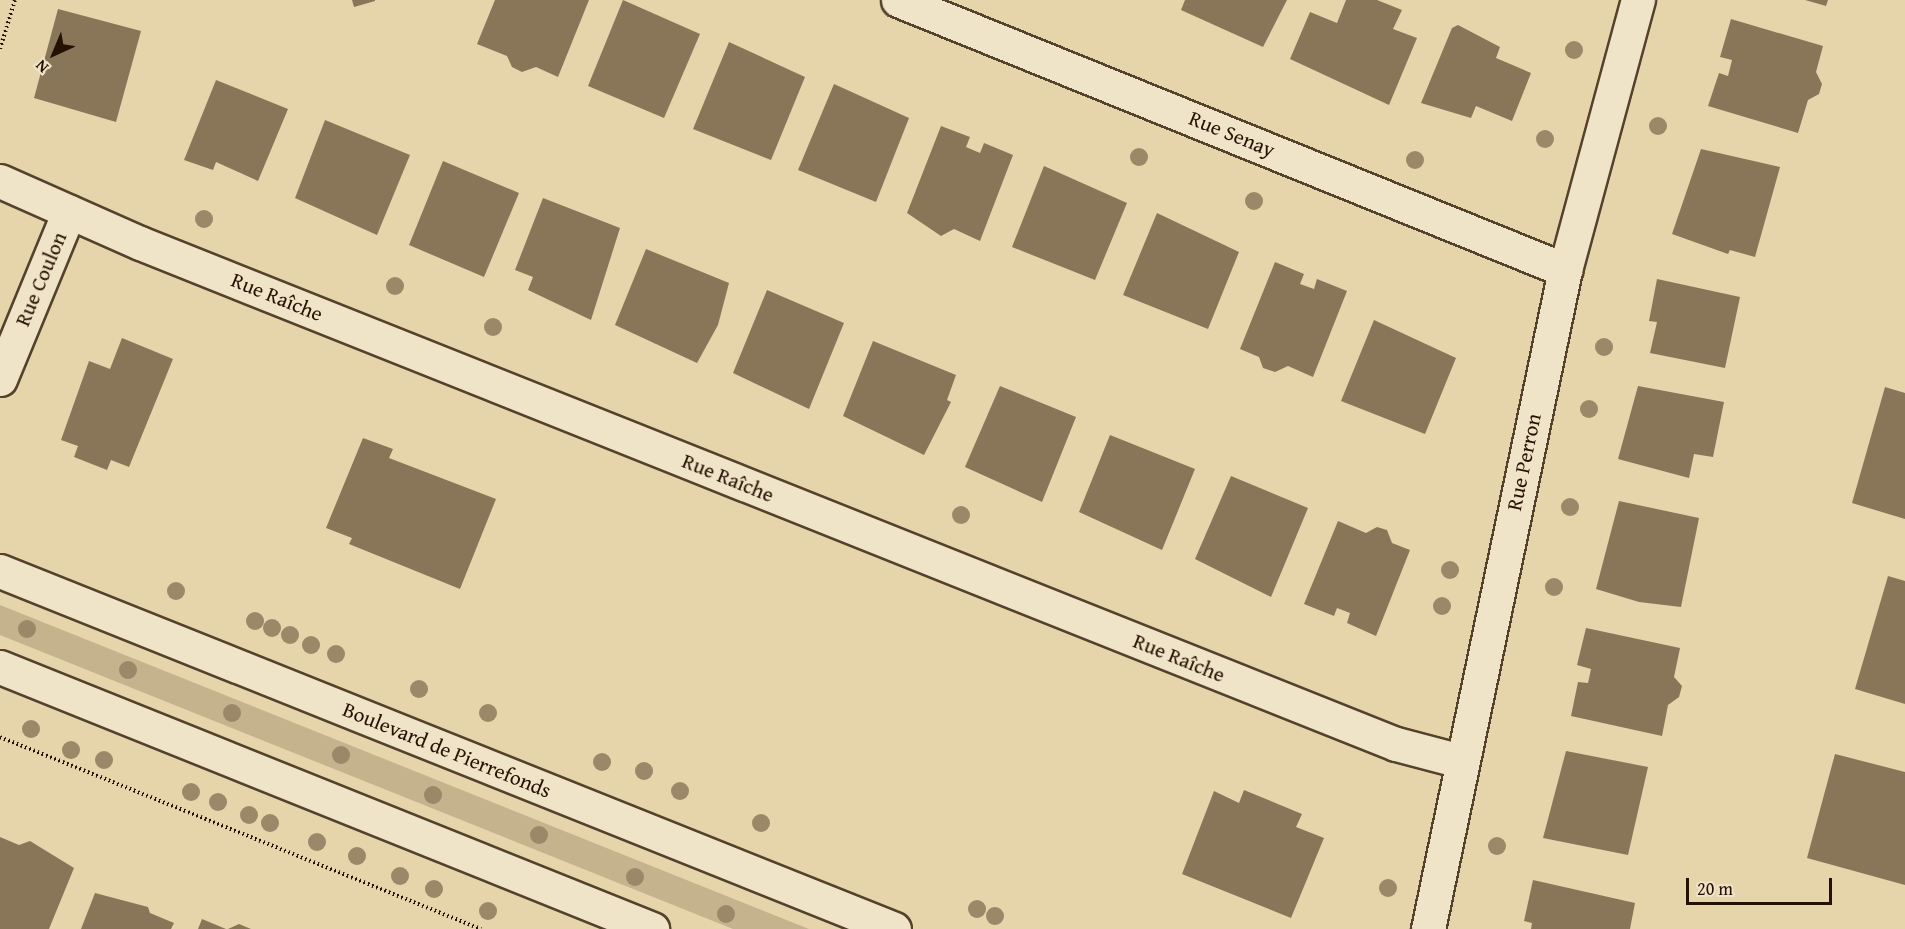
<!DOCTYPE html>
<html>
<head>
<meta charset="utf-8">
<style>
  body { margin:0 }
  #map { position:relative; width:1905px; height:929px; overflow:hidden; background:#e6d4ab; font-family:"Gentium Book Plus",serif }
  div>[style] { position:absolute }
  .green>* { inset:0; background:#c5b38e }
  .building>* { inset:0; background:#897659 }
  .path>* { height:4px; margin-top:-2px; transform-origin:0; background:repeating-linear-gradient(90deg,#251101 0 1.5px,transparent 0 4.5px) }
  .roads { filter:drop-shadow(2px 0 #55422c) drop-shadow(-2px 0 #55422c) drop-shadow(0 2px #55422c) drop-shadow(0 -2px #55422c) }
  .street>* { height:33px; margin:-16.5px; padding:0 16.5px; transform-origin:16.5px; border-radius:16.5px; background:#efe3c8 }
  .secondary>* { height:33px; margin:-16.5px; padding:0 16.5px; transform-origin:16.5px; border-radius:16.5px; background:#efe3c8 }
  .trees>* { width:18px; height:18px; margin:-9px; border-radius:50%; background:#9b8868 }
  span { translate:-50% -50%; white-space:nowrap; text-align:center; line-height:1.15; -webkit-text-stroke:6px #efe3c8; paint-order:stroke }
  .street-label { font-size:21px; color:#251101 }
  .north { position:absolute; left:24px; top:24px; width:60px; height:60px; -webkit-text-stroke:4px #efe3c8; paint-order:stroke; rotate:224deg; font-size:16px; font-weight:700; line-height:24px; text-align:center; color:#251101 }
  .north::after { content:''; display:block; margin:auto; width:21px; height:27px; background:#251101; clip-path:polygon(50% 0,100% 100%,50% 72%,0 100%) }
  .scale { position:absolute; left:1686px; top:878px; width:146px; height:27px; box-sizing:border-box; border:3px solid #251101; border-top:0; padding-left:8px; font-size:18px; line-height:21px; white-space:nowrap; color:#251101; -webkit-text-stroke:4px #efe3c8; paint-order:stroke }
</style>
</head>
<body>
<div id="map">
  <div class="green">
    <div style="clip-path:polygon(0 605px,809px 929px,733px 929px,0 635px)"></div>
  </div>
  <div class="building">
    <div style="clip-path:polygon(352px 0,375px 0,375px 1px,354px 7px)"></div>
    <div style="clip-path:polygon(495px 0,589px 0,558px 77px,536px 67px,522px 72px,512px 67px,507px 56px,477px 44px)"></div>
    <div style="clip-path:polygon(623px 0,700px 34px,664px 118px,588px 86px)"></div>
    <div style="clip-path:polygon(1185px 0,1287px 0,1263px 47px,1181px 10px)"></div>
    <div style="clip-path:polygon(1346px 0,1377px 0,1402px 10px,1393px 29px,1417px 38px,1389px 105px,1290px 59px,1310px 12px,1337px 23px)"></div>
    <div style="clip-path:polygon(1805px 0,1828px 0,1826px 6px)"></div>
    <div style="clip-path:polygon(58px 9px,141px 31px,116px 122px,34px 98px)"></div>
    <div style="clip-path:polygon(1731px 19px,1823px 46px,1816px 72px,1822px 84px,1819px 94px,1808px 100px,1798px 133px,1708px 106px,1719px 73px,1728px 76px,1732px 60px,1720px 57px)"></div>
    <div style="clip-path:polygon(1458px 25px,1500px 47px,1496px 58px,1531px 73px,1512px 121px,1476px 106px,1471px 118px,1421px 103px,1452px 28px)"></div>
    <div style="clip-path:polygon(729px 42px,805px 77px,771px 160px,693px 129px)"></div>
    <div style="clip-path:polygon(216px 80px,288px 109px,258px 181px,216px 162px,213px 170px,184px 160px)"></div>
    <div style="clip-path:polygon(834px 84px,909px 118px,876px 202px,798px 170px)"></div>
    <div style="clip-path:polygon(325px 120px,410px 155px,377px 235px,295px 198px)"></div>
    <div style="clip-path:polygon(941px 126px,970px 137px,966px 147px,980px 153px,984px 143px,1013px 155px,980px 241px,954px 229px,941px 236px,907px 213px)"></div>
    <div style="clip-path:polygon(1701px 149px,1780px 167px,1755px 257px,1730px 250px,1728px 254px,1672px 234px)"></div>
    <div style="clip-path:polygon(443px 161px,519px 193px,484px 277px,409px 245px)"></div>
    <div style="clip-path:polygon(1044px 166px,1127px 203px,1095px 280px,1012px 247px)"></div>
    <div style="clip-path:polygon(543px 198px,620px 228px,591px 320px,528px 290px,533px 277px,515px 270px)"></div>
    <div style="clip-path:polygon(1157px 213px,1239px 252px,1208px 329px,1123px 295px)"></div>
    <div style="clip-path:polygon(646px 249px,729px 283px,718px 325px,697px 363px,615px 325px)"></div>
    <div style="clip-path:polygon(1275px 262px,1304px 274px,1300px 284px,1314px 289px,1317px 279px,1347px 291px,1313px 377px,1288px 366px,1275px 372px,1263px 368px,1259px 357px,1240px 349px)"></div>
    <div style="clip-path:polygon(1657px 279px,1740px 297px,1725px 368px,1650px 353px,1657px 322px,1649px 321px)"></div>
    <div style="clip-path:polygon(767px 290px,844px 323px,809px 409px,733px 373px)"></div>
    <div style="clip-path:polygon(1374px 320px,1456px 358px,1425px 434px,1341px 401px)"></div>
    <div style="clip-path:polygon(122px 338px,173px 359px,129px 467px,111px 460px,107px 470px,74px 457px,78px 446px,61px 440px,89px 361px,110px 369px)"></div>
    <div style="clip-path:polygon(873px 341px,956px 375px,947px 400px,951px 402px,924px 455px,843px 416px)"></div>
    <div style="clip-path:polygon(1000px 386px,1076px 417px,1042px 502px,965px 467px)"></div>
    <div style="clip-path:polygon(1638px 386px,1724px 402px,1713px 457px,1694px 454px,1689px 478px,1618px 459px)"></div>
    <div style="clip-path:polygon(1885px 387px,1905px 393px,1905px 519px,1852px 503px)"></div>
    <div style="clip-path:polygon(1110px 435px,1195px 469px,1162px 550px,1079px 512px)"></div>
    <div style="clip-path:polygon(363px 438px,393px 449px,389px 458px,496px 499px,460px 589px,349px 544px,352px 538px,326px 528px)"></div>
    <div style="clip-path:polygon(1231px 476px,1308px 508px,1271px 597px,1195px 559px)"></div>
    <div style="clip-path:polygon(1619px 501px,1699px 518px,1681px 607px,1639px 602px,1596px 589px)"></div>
    <div style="clip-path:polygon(1338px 521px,1366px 533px,1377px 527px,1387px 530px,1392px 543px,1410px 550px,1376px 636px,1347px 623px,1350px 613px,1337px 608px,1334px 616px,1304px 604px)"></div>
    <div style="clip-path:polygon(1888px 576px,1905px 581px,1905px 704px,1855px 689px)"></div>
    <div style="clip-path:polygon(1586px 628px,1680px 648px,1674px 677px,1682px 686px,1679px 697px,1668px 705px,1662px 736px,1571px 716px,1578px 682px,1588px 683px,1591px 669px,1577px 665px)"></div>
    <div style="clip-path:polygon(1566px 751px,1648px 767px,1628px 855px,1543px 838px)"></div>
    <div style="clip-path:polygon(1835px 754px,1905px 772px,1905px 885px,1807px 858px)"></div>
    <div style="clip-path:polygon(1244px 790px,1302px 814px,1296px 827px,1324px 838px,1291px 918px,1182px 874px,1214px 791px,1239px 803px)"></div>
    <div style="clip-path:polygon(0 837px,19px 845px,30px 841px,74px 868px,49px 929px,0 929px)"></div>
    <div style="clip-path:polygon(1533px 880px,1635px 903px,1630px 929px,1531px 929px,1532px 923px,1524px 921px)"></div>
    <div style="clip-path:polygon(95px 893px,148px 907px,150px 913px,174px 923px,171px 929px,81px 929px)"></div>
    <div style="clip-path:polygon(202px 919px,226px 929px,198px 929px)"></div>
    <div style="clip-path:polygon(239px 924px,251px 929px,228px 929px)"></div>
  </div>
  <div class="path">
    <div style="left:0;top:49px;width:51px;rotate:-73deg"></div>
    <div style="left:0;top:737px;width:518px;rotate:21.76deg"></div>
  </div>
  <div class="roads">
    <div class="street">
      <div style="left:898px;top:0;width:720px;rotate:22.04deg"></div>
      <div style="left:0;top:181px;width:153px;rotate:23.9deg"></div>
      <div style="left:140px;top:243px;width:1352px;rotate:21.75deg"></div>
      <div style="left:1396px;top:744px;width:67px;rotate:14.7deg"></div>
      <div style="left:0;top:379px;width:181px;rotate:-67.6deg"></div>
      <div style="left:1428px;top:929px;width:673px;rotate:-78.26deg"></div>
      <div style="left:1565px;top:270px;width:280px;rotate:-74.9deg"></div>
    </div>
    <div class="secondary">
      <div style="left:0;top:571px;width:963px;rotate:21.82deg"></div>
      <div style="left:0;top:667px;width:703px;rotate:21.89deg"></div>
    </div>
  </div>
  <div class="trees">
    <div style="left:1574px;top:50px"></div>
    <div style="left:1658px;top:126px"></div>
    <div style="left:1545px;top:139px"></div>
    <div style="left:1139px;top:157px"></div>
    <div style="left:1415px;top:160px"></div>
    <div style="left:1254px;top:201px"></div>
    <div style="left:204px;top:219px"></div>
    <div style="left:395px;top:286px"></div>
    <div style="left:493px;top:327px"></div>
    <div style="left:1604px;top:347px"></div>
    <div style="left:1589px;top:409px"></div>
    <div style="left:1570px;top:507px"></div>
    <div style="left:961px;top:515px"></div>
    <div style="left:1450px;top:570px"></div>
    <div style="left:1554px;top:587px"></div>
    <div style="left:176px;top:591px"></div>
    <div style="left:1442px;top:606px"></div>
    <div style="left:255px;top:621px"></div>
    <div style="left:272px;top:628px"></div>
    <div style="left:27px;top:629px"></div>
    <div style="left:290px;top:635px"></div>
    <div style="left:311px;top:645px"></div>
    <div style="left:336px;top:654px"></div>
    <div style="left:128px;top:670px"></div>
    <div style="left:419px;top:689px"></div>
    <div style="left:232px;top:713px"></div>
    <div style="left:488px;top:713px"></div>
    <div style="left:31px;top:729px"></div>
    <div style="left:71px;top:750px"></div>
    <div style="left:341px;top:755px"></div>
    <div style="left:104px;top:760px"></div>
    <div style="left:602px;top:762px"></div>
    <div style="left:644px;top:771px"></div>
    <div style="left:680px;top:791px"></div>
    <div style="left:191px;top:792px"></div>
    <div style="left:433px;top:795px"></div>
    <div style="left:218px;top:802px"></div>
    <div style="left:249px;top:815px"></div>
    <div style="left:270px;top:823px"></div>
    <div style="left:761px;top:823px"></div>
    <div style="left:539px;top:835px"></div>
    <div style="left:317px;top:842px"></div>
    <div style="left:1497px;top:846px"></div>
    <div style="left:357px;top:856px"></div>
    <div style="left:400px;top:876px"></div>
    <div style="left:635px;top:877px"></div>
    <div style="left:1388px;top:888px"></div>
    <div style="left:434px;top:889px"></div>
    <div style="left:977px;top:909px"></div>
    <div style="left:488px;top:911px"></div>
    <div style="left:726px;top:914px"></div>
    <div style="left:995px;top:916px"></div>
  </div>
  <div class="street-label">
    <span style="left:1232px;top:134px;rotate:22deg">Rue Senay</span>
    <span style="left:41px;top:279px;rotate:-67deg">Rue Coulon</span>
    <span style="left:277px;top:297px;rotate:22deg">Rue Raîche</span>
    <span style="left:1524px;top:462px;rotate:-78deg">Rue Perron</span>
    <span style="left:728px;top:478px;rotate:22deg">Rue Raîche</span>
    <span style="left:1179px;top:658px;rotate:22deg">Rue Raîche</span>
    <span style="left:447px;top:750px;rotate:22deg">Boulevard de Pierrefonds</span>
  </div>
  <div class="north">N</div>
  <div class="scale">20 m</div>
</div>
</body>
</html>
